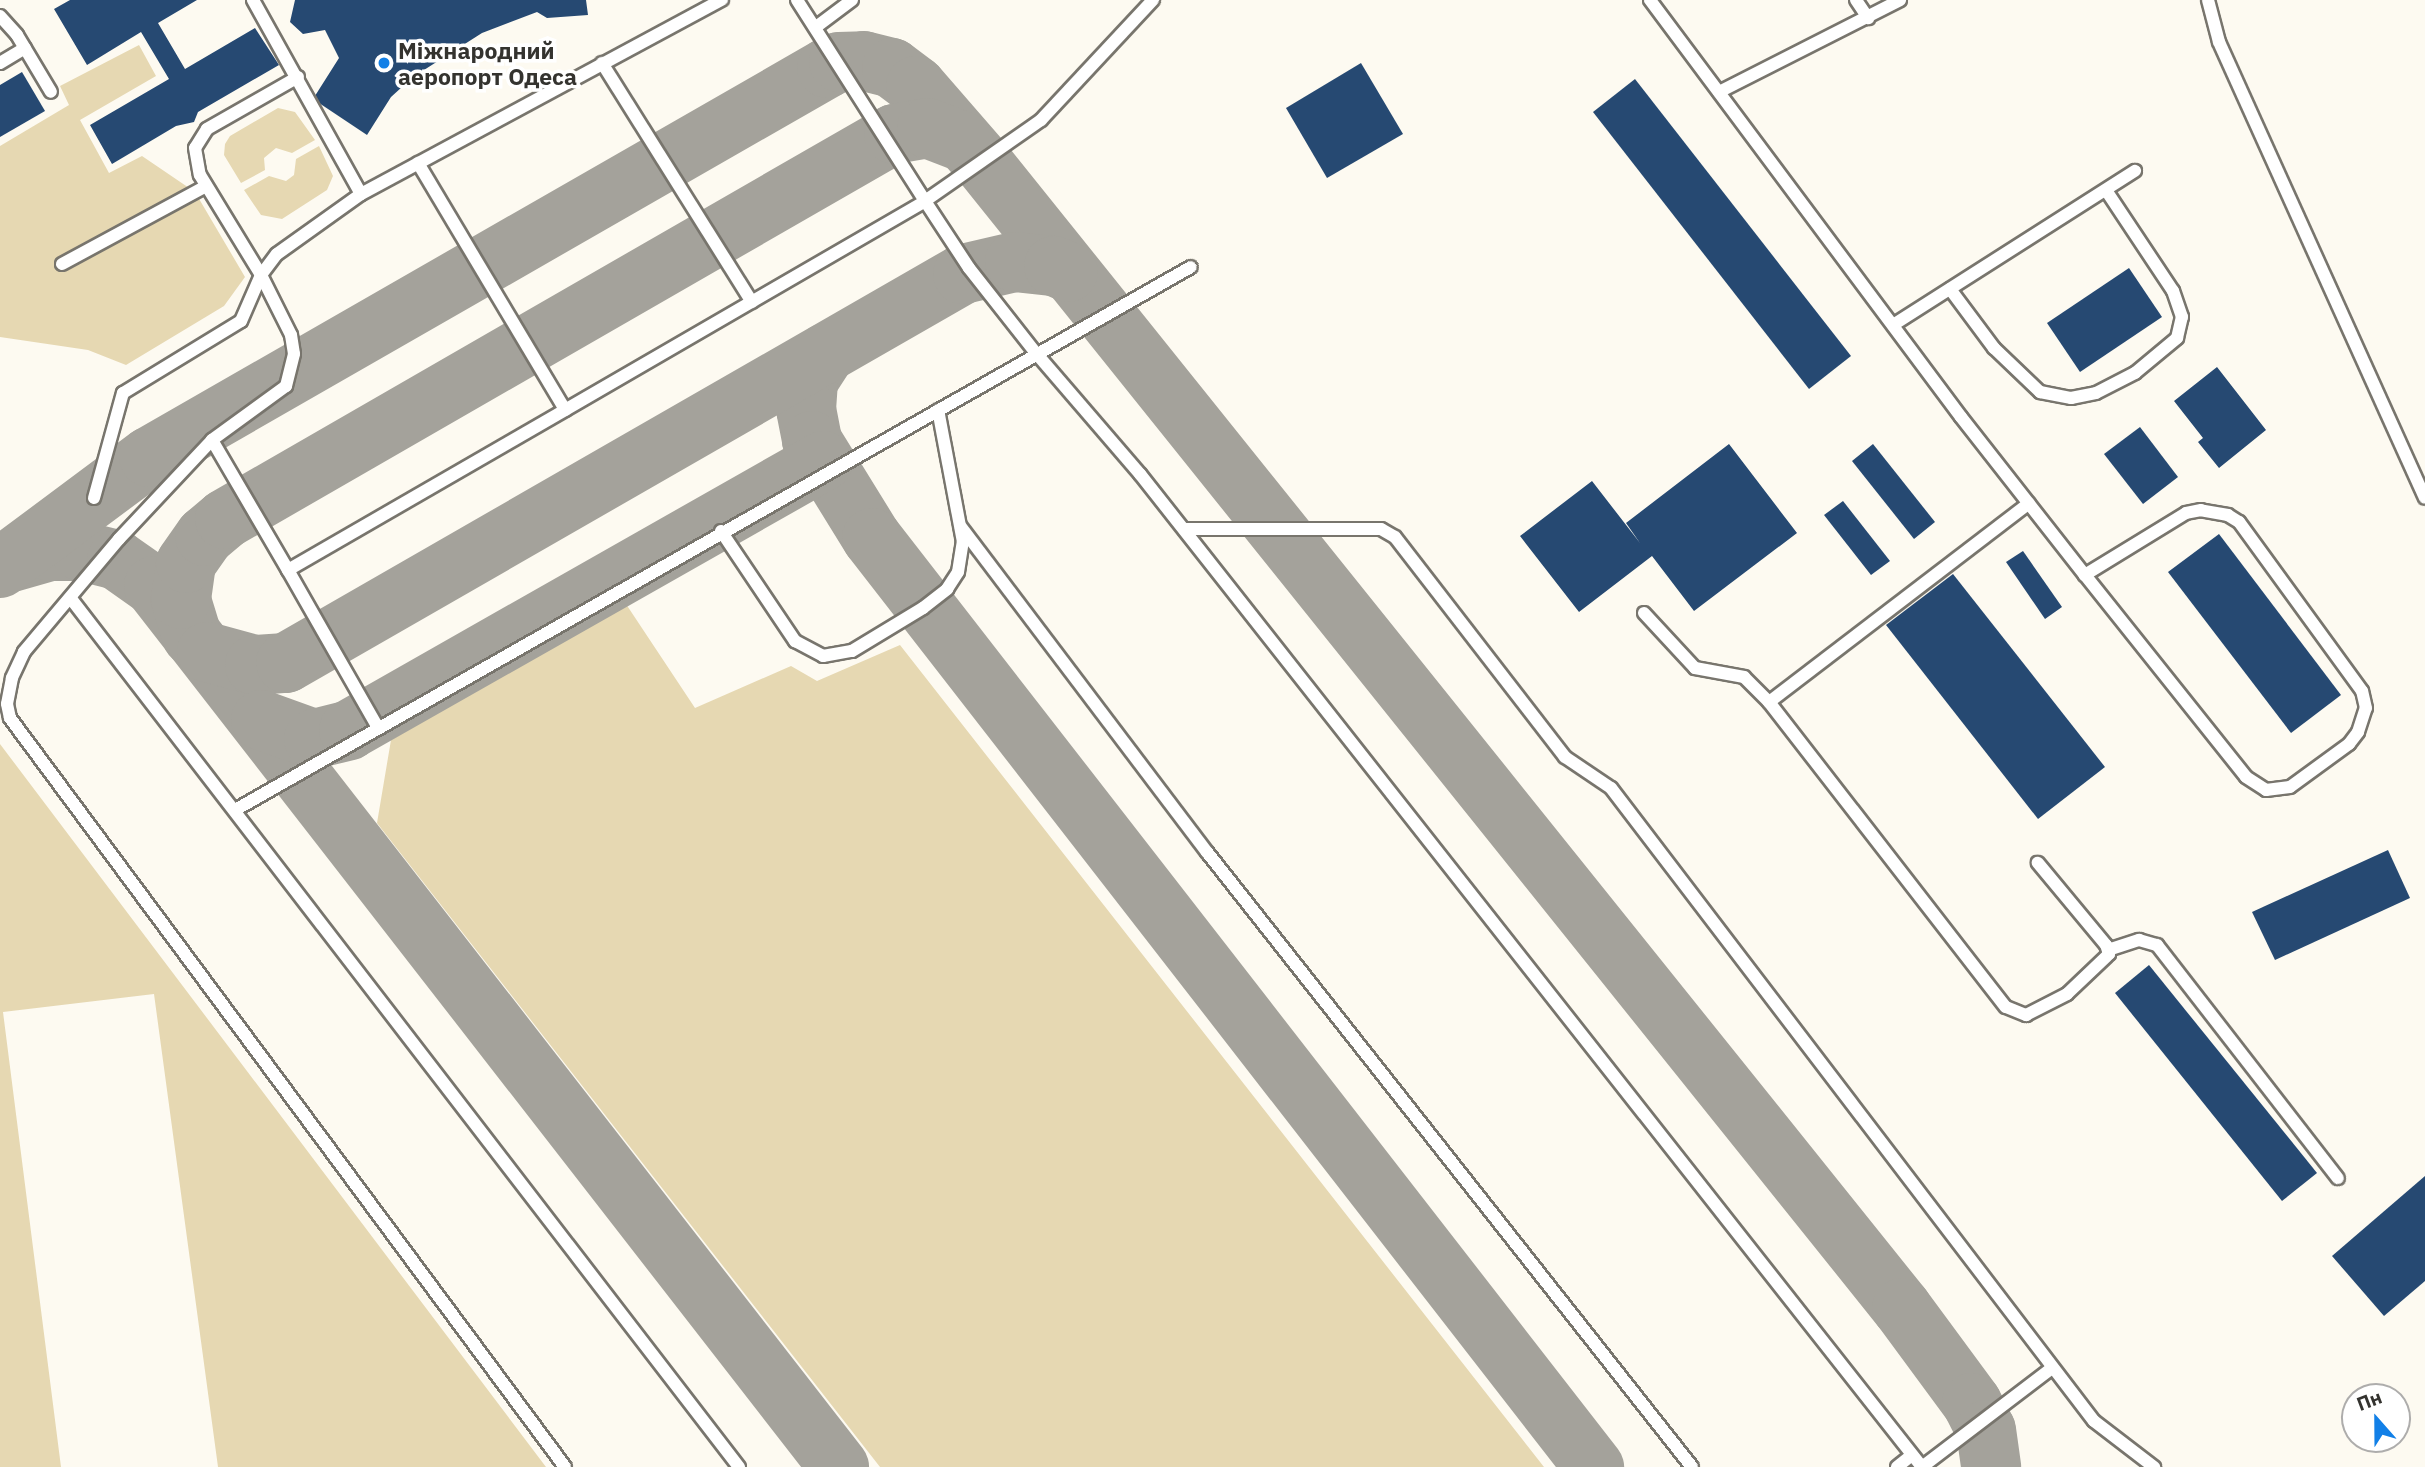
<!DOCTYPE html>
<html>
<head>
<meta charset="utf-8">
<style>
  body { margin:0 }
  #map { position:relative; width:2425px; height:1467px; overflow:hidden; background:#fdfaf1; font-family:"IBM Plex Sans",sans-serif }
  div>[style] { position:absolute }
  .green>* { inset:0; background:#e6d8b2 }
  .taxiway>* { height:60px; margin:-30px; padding:0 30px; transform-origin:30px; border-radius:30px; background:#a4a29b }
  .building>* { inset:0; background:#264972 }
  .roads { filter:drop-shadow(2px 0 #78756d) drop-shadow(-2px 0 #78756d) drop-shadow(0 2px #78756d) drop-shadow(0 -2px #78756d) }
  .lane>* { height:12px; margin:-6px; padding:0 6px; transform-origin:6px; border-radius:6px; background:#fff }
  .dots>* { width:19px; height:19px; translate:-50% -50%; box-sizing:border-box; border:4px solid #fff; border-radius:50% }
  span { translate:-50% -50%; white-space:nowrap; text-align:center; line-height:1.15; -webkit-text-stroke:7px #fff; paint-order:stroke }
  .poi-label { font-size:23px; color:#34332f; font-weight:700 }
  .left { translate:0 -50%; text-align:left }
  .north { position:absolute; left:2341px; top:1383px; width:70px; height:70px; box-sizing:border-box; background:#fff; border:2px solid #aeadac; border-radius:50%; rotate:339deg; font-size:19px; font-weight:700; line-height:28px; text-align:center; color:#34332f }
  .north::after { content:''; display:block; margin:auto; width:24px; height:32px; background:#1280e7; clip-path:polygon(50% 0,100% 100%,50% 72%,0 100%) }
</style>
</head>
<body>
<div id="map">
  <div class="green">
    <div style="clip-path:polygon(139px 45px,156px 76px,80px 120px,109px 173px,142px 156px,195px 192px,245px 277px,224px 306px,126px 365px,88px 350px,0 337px,0 146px,69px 105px,60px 86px)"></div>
    <div style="clip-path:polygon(278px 108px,295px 112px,315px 140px,292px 153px,276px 148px,264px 158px,265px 170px,241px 183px,224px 155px,225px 144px,230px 136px)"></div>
    <div style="clip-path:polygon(319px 146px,333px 176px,327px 190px,282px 219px,261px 215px,244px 190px,269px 176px,286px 181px,294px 175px,296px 159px)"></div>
    <div style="clip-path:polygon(622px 598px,695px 708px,791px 666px,817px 681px,900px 645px,1544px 1467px,880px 1467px,377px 823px,391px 740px)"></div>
    <div style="clip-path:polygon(0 744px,546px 1467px,218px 1467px,154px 994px,3px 1012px,61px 1467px,0 1467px)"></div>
  </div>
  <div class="taxiway">
    <div style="left:826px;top:353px;width:33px;rotate:123deg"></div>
    <div style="left:808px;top:381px;width:28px;rotate:94deg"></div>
    <div style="left:806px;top:409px;width:33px;rotate:79deg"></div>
    <div style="left:812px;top:441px;width:114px;rotate:58.3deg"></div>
    <div style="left:872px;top:538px;width:1177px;rotate:52.15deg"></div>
    <div style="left:12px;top:562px;width:40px;rotate:-16deg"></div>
    <div style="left:50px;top:551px;width:31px"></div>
    <div style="left:81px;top:551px;width:37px;rotate:14deg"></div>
    <div style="left:117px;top:560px;width:45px;rotate:35.1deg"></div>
    <div style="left:154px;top:586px;width:1116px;rotate:52.13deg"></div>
    <div style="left:0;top:568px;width:186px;rotate:-36.7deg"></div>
    <div style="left:149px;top:457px;width:782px;rotate:-29.84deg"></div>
    <div style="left:827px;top:68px;width:13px;rotate:-27deg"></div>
    <div style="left:839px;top:62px;width:25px;rotate:-2deg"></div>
    <div style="left:864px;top:61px;width:29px;rotate:14deg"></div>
    <div style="left:892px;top:68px;width:30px;rotate:37deg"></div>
    <div style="left:916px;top:86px;width:102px;rotate:49deg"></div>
    <div style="left:983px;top:163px;width:1468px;rotate:51.25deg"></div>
    <div style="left:1902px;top:1308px;width:118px;rotate:53.6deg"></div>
    <div style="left:1972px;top:1403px;width:30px;rotate:63deg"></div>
    <div style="left:1986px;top:1430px;width:37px;rotate:82deg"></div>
    <div style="left:192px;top:636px;width:39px;rotate:-107deg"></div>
    <div style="left:181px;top:599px;width:36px;rotate:-82deg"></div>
    <div style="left:186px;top:563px;width:33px;rotate:-55deg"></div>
    <div style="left:205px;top:536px;width:26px;rotate:-40deg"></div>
    <div style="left:225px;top:519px;width:772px;rotate:-29.92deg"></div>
    <div style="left:894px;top:134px;width:34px;rotate:-10deg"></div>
    <div style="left:927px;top:128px;width:39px;rotate:21deg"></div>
    <div style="left:207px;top:652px;width:50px;rotate:15.2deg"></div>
    <div style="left:255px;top:665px;width:31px;rotate:-4deg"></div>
    <div style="left:286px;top:663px;width:781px;rotate:-29.88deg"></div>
    <div style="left:963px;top:274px;width:53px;rotate:-13deg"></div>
    <div style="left:1015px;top:262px;width:39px;rotate:6deg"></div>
    <div style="left:1054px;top:266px;width:15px;rotate:23deg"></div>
    <div style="left:261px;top:720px;width:56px;rotate:19.7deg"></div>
    <div style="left:314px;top:739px;width:36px;rotate:-14deg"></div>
    <div style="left:349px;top:730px;width:545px;rotate:-29.58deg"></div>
  </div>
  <div class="building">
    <div style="clip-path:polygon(70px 0,197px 0,158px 23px,185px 69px,255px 28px,279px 65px,198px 112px,194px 122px,176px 126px,112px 164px,90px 125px,169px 79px,141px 32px,87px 65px,54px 9px)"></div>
    <div style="clip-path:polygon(295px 0,586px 0,588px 15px,547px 18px,537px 12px,482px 33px,413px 77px,391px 97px,367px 135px,313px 99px,339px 58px,325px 30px,303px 34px,290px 22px)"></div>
    <div style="clip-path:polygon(1361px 63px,1403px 134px,1327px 178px,1286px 108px)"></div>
    <div style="clip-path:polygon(22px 72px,45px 111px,0 137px,0 85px)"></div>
    <div style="clip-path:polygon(1635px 79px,1851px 356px,1809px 389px,1593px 112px)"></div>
    <div style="clip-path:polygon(2129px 268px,2162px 317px,2080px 372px,2047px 323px)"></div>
    <div style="clip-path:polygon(2217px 367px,2266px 430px,2219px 468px,2198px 442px,2203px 438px,2174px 401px)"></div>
    <div style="clip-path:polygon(2140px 427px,2178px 477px,2143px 504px,2104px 454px)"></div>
    <div style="clip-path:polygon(1729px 444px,1797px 533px,1694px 611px,1652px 556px,1579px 612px,1520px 536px,1592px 481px,1640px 543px,1626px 523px)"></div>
    <div style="clip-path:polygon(1873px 444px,1935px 522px,1914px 539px,1852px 461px)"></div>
    <div style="clip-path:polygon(1843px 501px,1890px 561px,1871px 575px,1824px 515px)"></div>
    <div style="clip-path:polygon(2219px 534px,2341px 695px,2291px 733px,2168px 572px)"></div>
    <div style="clip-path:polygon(2023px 551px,2062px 607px,2045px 619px,2006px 562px)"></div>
    <div style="clip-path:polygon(1953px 574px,2105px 767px,2038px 819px,1886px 625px)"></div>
    <div style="clip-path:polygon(2388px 850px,2410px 898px,2275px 960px,2252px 912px)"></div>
    <div style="clip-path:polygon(2149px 965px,2317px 1173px,2282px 1201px,2115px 993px)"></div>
    <div style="clip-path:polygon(2425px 1176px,2425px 1281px,2384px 1316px,2332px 1256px)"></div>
  </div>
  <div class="roads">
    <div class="lane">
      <div style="left:253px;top:0;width:222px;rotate:60.9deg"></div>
      <div style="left:797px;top:0;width:238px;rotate:57.5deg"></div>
      <div style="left:925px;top:201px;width:141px;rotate:-34.9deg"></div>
      <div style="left:1041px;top:120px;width:164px;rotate:-47deg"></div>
      <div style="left:1650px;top:0;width:520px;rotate:53.28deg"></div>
      <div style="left:1961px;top:417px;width:201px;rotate:51.9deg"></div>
      <div style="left:2085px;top:575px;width:258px;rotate:51.4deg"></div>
      <div style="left:2246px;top:777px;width:24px;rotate:33deg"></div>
      <div style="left:2266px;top:790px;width:24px;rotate:-7deg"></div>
      <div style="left:2290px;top:787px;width:73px;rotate:-36.1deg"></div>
      <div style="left:2349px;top:744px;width:15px;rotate:-53deg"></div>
      <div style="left:2358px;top:732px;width:25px;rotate:-72deg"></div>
      <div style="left:2366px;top:708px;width:17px;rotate:-103deg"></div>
      <div style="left:2362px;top:691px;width:209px;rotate:-126deg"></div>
      <div style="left:2239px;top:522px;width:13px;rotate:-148deg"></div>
      <div style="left:2228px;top:515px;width:27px;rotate:-170deg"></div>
      <div style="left:2201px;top:510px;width:15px;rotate:169deg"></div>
      <div style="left:2186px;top:513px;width:119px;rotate:148.5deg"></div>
      <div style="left:1856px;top:0;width:22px;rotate:56deg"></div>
      <div style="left:2208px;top:0;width:43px;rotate:75.3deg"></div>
      <div style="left:2219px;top:42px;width:500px;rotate:65.69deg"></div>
      <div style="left:0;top:16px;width:25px;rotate:48deg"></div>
      <div style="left:17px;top:35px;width:66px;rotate:59.2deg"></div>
      <div style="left:816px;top:27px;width:45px;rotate:-36.9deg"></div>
      <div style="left:0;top:63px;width:29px;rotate:-31deg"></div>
      <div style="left:602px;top:63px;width:282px;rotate:57.9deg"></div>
      <div style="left:298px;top:77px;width:105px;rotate:150.3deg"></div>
      <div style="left:207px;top:129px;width:22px;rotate:122deg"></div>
      <div style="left:195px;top:148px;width:27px;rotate:80deg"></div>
      <div style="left:200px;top:175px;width:117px;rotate:58.6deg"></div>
      <div style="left:261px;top:275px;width:67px;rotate:63.4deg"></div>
      <div style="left:291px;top:335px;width:19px;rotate:81deg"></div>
      <div style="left:294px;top:354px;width:33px;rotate:104deg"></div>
      <div style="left:286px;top:386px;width:92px;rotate:143.9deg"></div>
      <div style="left:212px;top:440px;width:136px;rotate:133.2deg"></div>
      <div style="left:119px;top:539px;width:148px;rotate:130.1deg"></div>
      <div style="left:24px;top:652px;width:29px;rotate:115deg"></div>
      <div style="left:12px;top:678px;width:26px;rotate:101deg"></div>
      <div style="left:7px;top:704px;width:14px;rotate:78deg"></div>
      <div style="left:10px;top:718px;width:932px;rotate:53.46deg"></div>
      <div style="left:1719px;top:92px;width:203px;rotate:-26.9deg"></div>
      <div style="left:418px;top:163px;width:287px;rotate:59.2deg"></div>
      <div style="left:565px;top:410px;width:416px;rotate:-30.1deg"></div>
      <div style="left:925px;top:201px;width:80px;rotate:56.7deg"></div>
      <div style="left:969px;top:268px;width:107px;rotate:51.8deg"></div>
      <div style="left:1035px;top:352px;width:161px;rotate:49.3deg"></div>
      <div style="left:1140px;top:474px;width:1264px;rotate:51.78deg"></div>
      <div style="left:62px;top:264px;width:164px;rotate:-28.4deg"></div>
      <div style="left:1950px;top:289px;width:74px;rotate:53.3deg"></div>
      <div style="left:1994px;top:348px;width:64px;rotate:43.7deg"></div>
      <div style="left:2040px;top:392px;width:32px;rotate:11deg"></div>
      <div style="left:2071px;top:398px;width:25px;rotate:-11deg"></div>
      <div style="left:2096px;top:393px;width:44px;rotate:-27.1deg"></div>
      <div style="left:2135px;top:373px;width:55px;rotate:-39.8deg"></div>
      <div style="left:2177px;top:338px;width:22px;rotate:-77deg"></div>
      <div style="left:2182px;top:317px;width:28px;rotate:-109deg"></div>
      <div style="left:2173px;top:291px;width:121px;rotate:-123.6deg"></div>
      <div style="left:1893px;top:325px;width:287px;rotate:-32.5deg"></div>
      <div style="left:212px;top:440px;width:151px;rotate:59.7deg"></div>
      <div style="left:288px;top:570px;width:320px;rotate:-30deg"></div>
      <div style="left:94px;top:498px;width:109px;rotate:-74.6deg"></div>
      <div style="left:123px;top:393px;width:138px;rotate:-31.4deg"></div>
      <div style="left:241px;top:321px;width:50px;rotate:-66.5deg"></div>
      <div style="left:261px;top:275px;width:26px;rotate:-53deg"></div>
      <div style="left:277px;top:254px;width:103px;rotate:-35.5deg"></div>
      <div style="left:361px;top:194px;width:410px;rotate:-28.3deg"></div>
      <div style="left:961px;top:527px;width:408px;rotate:52.9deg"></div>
      <div style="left:1207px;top:852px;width:783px;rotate:51.74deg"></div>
      <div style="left:1184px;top:529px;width:197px"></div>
      <div style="left:1381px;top:529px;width:16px;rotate:30deg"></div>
      <div style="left:1395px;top:537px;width:278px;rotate:52.3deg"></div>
      <div style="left:1565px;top:757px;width:55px;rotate:34deg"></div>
      <div style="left:1611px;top:788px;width:796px;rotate:52.66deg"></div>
      <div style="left:2094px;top:1421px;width:76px;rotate:37.5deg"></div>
      <div style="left:721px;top:531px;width:133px;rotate:56.1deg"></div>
      <div style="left:795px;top:641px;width:32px;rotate:28deg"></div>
      <div style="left:823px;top:656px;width:29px;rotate:-10deg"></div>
      <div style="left:852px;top:651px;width:83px;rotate:-31.2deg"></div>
      <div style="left:923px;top:608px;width:31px;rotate:-38deg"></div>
      <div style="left:947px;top:589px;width:20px;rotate:-57deg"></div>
      <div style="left:958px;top:572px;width:30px;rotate:-81deg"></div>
      <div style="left:963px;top:542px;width:134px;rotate:-100.7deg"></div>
      <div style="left:288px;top:570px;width:182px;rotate:60.3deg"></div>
      <div style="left:72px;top:600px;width:1094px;rotate:52.43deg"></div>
      <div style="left:1644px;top:613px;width:75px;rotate:47.2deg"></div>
      <div style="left:1695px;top:668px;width:50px;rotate:10.4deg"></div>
      <div style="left:1744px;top:677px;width:35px;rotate:45deg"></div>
      <div style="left:1769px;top:702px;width:386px;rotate:52.2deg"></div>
      <div style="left:2006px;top:1007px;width:22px;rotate:22deg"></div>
      <div style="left:2026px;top:1015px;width:46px;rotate:-27.1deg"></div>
      <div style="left:2067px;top:994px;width:58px;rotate:-43.6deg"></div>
      <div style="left:2109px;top:954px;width:9px;rotate:-108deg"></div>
      <div style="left:2106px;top:945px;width:107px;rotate:-129.7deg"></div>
      <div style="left:1769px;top:702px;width:327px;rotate:-37.4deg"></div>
      <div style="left:235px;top:810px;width:1099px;rotate:-29.6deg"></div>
      <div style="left:2108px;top:950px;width:33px;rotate:-18deg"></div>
      <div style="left:2139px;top:940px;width:19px;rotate:16deg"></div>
      <div style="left:2157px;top:945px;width:295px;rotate:52.2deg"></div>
      <div style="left:1897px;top:1467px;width:19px;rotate:-39deg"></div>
      <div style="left:1922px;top:1467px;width:163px;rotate:-37.3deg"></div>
    </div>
  </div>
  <div class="dots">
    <div style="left:384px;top:63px;background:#1280e7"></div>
  </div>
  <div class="poi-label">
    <span class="left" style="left:398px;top:63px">Міжнародний<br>аеропорт Одеса</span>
  </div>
  <div class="north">Пн</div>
</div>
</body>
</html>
